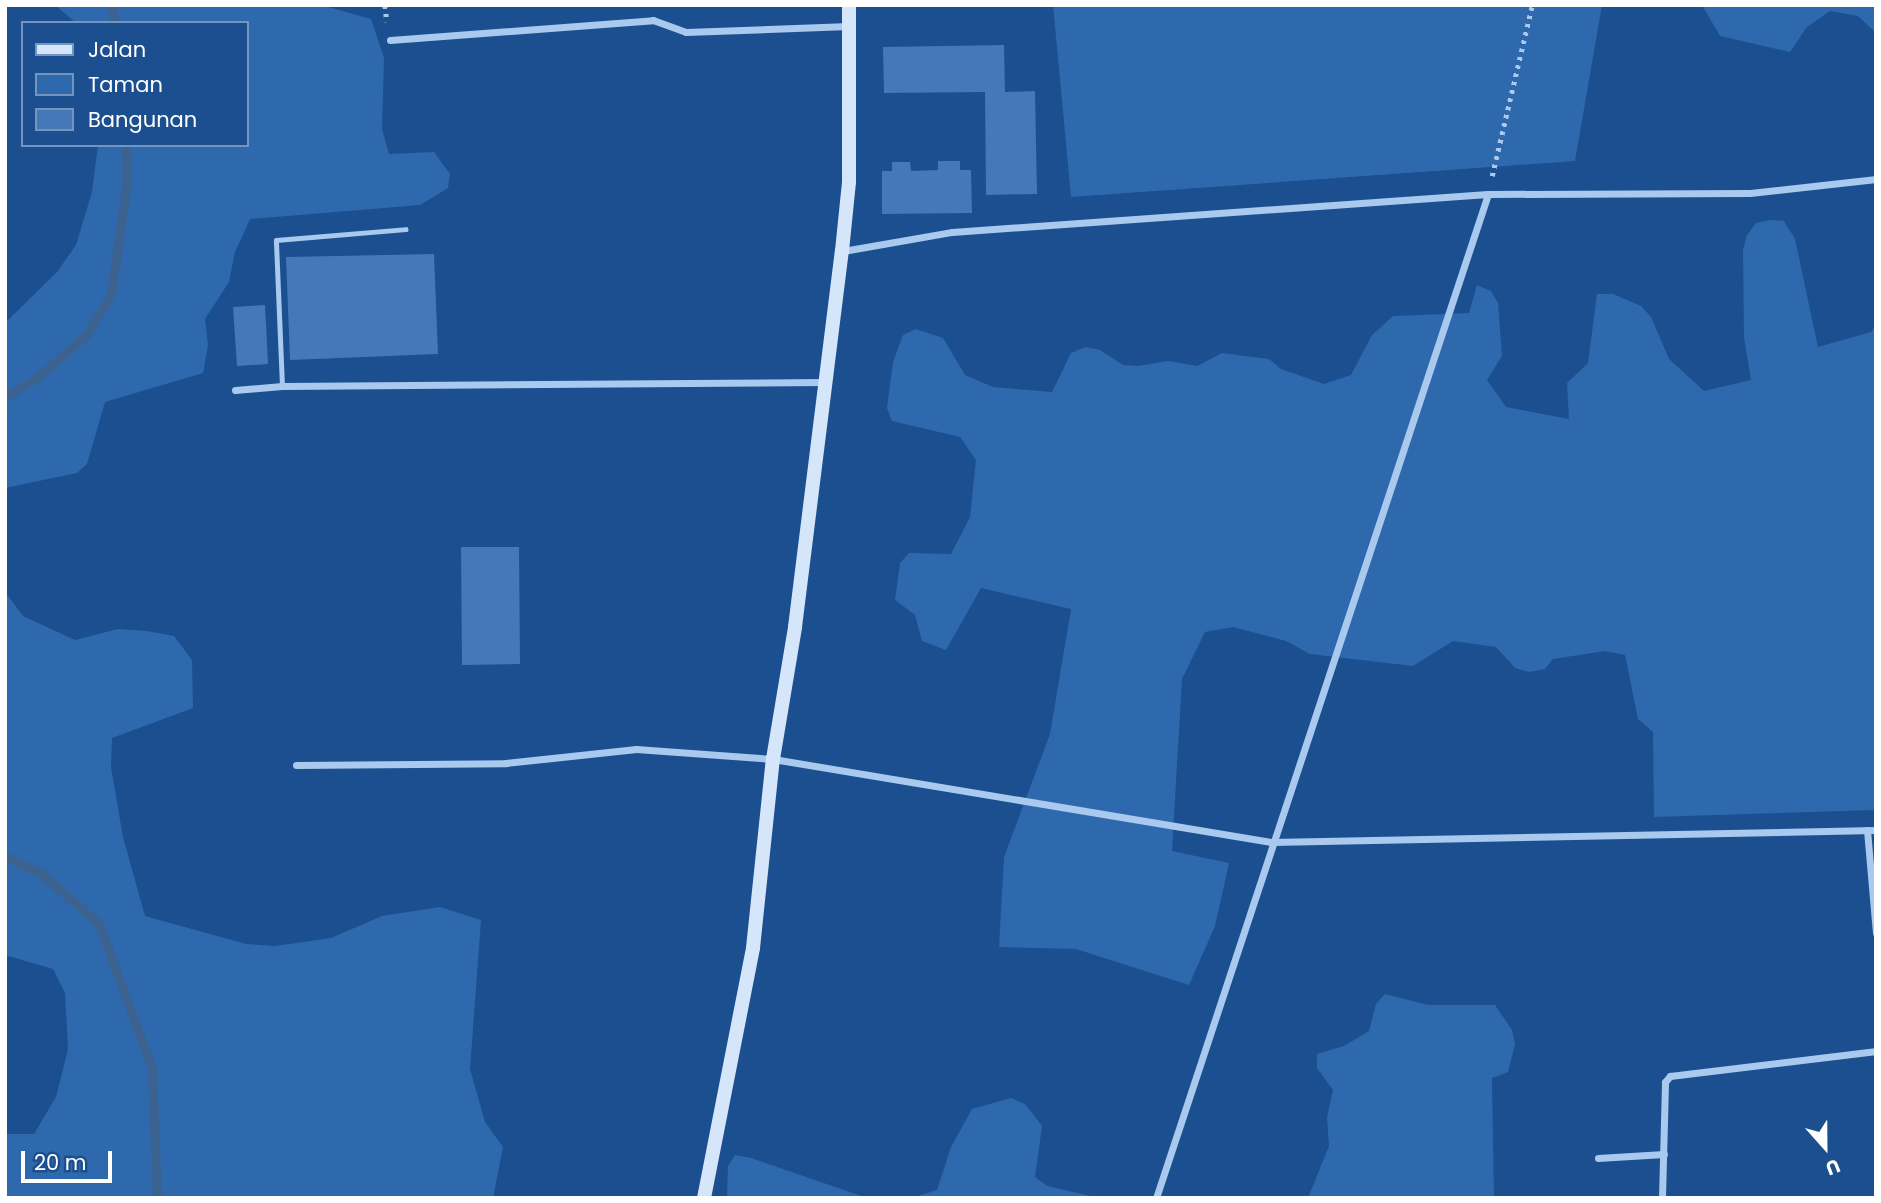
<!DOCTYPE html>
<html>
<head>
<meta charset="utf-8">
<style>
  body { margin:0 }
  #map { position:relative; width:1881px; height:1203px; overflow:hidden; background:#1b4f8f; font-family:Poppins,sans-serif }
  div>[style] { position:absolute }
  .green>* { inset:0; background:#2e69ad }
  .stream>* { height:9px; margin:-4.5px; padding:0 4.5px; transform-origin:4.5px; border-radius:4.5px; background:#3c6290 }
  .building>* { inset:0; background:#4478b7 }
  .path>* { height:4.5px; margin-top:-2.25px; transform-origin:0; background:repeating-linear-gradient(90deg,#a9c9ee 0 3.5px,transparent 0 8.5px) }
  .service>* { height:5px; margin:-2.5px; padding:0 2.5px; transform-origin:2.5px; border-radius:2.5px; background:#a9c9ee }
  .minor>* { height:7px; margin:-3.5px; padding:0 3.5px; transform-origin:3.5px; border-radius:3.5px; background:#a9c9ee }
  .secondary>* { height:14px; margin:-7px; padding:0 7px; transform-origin:7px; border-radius:7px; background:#d6e6fa }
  span { translate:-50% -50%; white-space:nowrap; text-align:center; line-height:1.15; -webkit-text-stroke:6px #1b4f8f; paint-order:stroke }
  .frame { position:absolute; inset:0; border:7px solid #fff; pointer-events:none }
  .legend { position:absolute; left:21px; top:21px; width:228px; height:126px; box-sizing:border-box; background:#1b4f8f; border:2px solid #7695bc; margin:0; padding:9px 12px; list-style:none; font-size:21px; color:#fff }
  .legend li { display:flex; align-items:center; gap:14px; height:35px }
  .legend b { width:35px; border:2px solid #7695bc }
  .north { position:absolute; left:1790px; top:1112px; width:70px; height:70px; -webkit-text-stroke:5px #1b4f8f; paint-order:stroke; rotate:159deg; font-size:19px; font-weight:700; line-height:28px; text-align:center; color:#fff }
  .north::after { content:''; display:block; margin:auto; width:24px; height:32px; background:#fff; clip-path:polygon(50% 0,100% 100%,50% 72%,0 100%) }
  .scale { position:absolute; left:21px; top:1151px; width:91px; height:32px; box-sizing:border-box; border:4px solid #fff; border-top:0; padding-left:9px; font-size:21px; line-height:24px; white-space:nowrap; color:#fff; -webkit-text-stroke:5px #1b4f8f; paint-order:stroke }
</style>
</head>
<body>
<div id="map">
  <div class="green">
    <div style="clip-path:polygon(55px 5px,321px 5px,371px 19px,384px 58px,382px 129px,389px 154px,434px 152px,450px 174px,448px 188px,420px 205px,250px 219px,235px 252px,229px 282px,205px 319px,208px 345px,203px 373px,105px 402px,87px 464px,77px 473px,5px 488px,5px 323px,57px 272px,76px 245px,92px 192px,98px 145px,247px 145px,247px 23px,76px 23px)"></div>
    <div style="clip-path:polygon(1053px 5px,1602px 5px,1575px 161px,1071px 197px)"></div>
    <div style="clip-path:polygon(1702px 5px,1876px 5px,1876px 33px,1858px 16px,1830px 11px,1807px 27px,1790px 52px,1720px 36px)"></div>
    <div style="clip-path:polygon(1770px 220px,1784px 221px,1795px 239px,1818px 347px,1871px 332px,1876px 325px,1876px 810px,1654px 817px,1653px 732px,1638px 719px,1625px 655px,1605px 651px,1553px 659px,1545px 669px,1529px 672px,1515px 668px,1496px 647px,1453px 641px,1413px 666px,1310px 654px,1286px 641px,1233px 627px,1205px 632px,1182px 679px,1172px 851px,1229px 863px,1215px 926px,1189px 985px,1076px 949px,999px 947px,1004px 857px,1050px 734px,1071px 609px,981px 588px,946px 650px,922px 641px,915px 615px,895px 600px,900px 563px,909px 553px,951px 554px,970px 517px,976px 460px,960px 437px,892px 421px,887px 408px,893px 362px,903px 335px,916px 329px,943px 338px,965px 375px,993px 387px,1052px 392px,1071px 353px,1086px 347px,1100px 350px,1123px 365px,1138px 366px,1168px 361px,1197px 366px,1222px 353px,1269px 359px,1281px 369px,1324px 384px,1351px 375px,1372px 335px,1393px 316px,1469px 313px,1477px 285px,1491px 291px,1498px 303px,1502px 356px,1487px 380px,1506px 407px,1569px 419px,1567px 383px,1588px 363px,1597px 294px,1613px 294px,1641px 306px,1651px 317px,1669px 359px,1704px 391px,1751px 380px,1744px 338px,1743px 250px,1747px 235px,1756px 223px)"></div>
    <div style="clip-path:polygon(5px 592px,23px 616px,75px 640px,118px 629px,147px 631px,174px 636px,192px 660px,193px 708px,112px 738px,111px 767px,123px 837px,145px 916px,246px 944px,275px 946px,331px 938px,382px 916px,440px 907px,481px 920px,470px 1069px,485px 1122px,503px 1147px,493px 1198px,5px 1198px,5px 1134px,34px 1134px,56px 1097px,68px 1049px,65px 993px,53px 969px,5px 955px)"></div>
    <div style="clip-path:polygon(1385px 994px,1428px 1005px,1495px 1005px,1512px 1030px,1515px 1044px,1508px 1072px,1492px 1078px,1494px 1198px,1308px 1198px,1329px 1146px,1327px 1117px,1333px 1090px,1317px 1068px,1317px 1054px,1344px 1046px,1369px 1031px,1376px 1004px)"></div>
    <div style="clip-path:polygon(1011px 1098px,1025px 1104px,1042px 1126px,1035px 1177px,1047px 1186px,1100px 1198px,912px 1198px,937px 1190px,951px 1147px,972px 1109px)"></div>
    <div style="clip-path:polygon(735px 1155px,751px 1158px,867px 1198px,727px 1198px,728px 1166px)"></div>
  </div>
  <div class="stream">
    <div style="left:111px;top:5px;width:18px;rotate:77deg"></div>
    <div style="left:5px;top:397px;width:39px;rotate:-31deg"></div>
    <div style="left:38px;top:377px;width:65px;rotate:-41.3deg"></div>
    <div style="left:87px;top:334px;width:47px;rotate:-59deg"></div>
    <div style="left:111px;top:294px;width:113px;rotate:-81.9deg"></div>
    <div style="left:127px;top:182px;width:37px;rotate:-92deg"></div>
    <div style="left:5px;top:856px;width:41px;rotate:25.9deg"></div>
    <div style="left:42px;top:874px;width:76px;rotate:41.3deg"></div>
    <div style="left:99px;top:924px;width:153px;rotate:69.8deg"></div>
    <div style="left:152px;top:1068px;width:130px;rotate:87.8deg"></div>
  </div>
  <div class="building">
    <div style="clip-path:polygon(1004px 45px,1005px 92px,1035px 91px,1037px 194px,986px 195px,985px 92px,884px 93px,883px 47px)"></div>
    <div style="clip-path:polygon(938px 161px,960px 161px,960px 170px,971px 170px,972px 213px,882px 214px,882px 171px,892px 171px,892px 162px,910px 162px,911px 171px,938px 170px)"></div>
    <div style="clip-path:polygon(434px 254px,438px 354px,290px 360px,286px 257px)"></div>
    <div style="clip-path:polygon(265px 305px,268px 364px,237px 366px,233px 307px)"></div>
    <div style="clip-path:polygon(461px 547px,519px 547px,520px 664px,462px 665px)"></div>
  </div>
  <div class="path">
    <div style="left:385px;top:5px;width:17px;rotate:83deg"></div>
    <div style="left:1492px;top:176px;width:176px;rotate:-76.8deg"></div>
  </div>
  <div class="service">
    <div style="left:282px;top:386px;width:146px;rotate:-92.4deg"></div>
    <div style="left:276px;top:240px;width:130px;rotate:-4.8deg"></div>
  </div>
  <div class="minor">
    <div style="left:390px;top:40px;width:264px;rotate:-4.3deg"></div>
    <div style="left:653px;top:20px;width:35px;rotate:20deg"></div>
    <div style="left:686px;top:32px;width:163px;rotate:-2.1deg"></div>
    <div style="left:843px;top:251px;width:111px;rotate:-9.9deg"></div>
    <div style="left:952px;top:232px;width:537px;rotate:-4.06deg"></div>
    <div style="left:1488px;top:194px;width:262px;rotate:-0.2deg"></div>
    <div style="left:1750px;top:193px;width:127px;rotate:-6.3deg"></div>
    <div style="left:235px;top:390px;width:47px;rotate:-4.9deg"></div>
    <div style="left:282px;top:386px;width:543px;rotate:-0.42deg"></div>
    <div style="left:296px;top:765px;width:210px;rotate:-0.5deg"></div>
    <div style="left:506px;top:763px;width:131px;rotate:-6.1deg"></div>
    <div style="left:636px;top:749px;width:137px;rotate:4.2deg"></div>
    <div style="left:773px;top:759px;width:505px;rotate:9.46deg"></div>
    <div style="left:1271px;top:842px;width:605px;rotate:-1.14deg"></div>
    <div style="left:1867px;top:830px;width:103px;rotate:85deg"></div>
    <div style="left:1598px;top:1158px;width:66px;rotate:-3.5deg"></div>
    <div style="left:1156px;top:1198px;width:1057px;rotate:-71.7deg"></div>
    <div style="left:1662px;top:1198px;width:116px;rotate:-88.5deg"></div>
    <div style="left:1665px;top:1082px;width:8px;rotate:-50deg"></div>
    <div style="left:1670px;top:1076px;width:208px;rotate:-6.9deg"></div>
  </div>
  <div class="secondary">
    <div style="left:704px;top:1198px;width:255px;rotate:-78.9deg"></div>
    <div style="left:753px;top:948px;width:190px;rotate:-84deg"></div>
    <div style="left:773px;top:759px;width:134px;rotate:-80.5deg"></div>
    <div style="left:795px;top:627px;width:379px;rotate:-82.9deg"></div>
    <div style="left:842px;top:251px;width:69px;rotate:-84.2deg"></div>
    <div style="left:849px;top:182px;width:177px;rotate:-90deg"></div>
  </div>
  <div class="frame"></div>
  <ul class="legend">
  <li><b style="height:9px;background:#d6e6fa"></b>Jalan</li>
  <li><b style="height:19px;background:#2e69ad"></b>Taman</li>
  <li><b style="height:19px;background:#4478b7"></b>Bangunan</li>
  </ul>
  <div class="north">U</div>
  <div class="scale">20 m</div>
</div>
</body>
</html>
